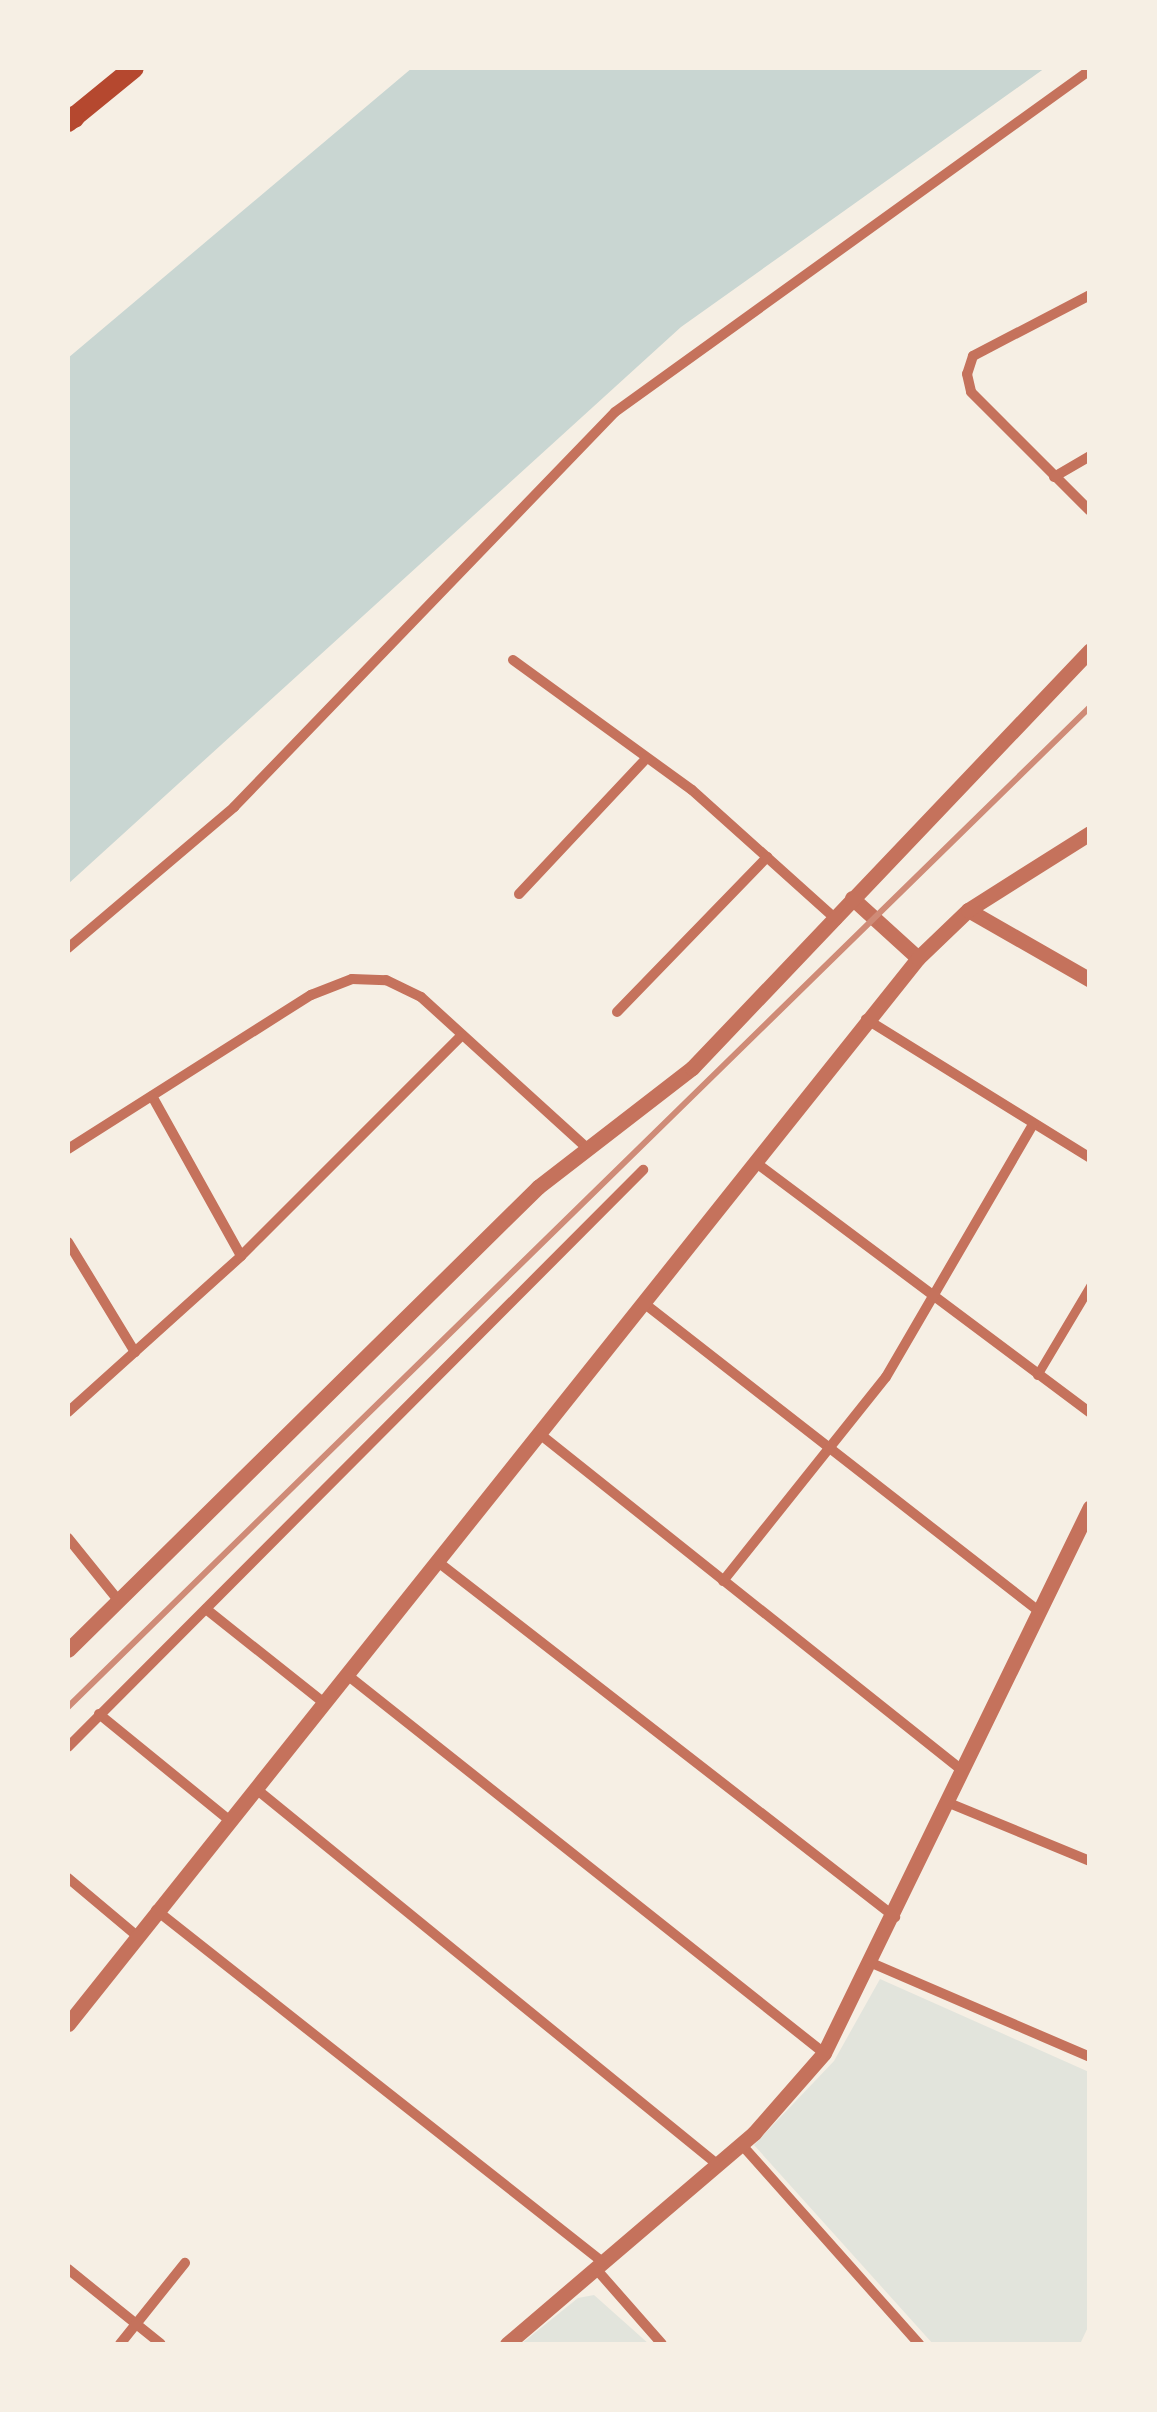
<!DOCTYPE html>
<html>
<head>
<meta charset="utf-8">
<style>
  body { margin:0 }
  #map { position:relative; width:1157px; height:2412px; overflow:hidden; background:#f6efe4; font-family:"Golos Text",sans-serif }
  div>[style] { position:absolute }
  .green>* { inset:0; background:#e2e4dc }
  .water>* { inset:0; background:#c9d6d2 }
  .pedestrian>* { height:9px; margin:-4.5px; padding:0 4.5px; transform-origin:4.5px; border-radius:4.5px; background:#c5725c }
  .minor>* { height:10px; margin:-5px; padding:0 5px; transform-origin:5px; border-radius:5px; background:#c5725c }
  .tertiary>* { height:15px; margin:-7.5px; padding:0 7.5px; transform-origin:7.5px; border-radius:7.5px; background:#c5725c }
  .trunk>* { height:20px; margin:-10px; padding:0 10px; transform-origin:10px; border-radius:10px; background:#b5482f }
  .motorway>* { height:22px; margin:-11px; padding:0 11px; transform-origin:11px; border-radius:11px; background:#b5482f }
  .rail>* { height:6px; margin:-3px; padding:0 3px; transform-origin:3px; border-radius:3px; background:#cf8b77 }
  span { translate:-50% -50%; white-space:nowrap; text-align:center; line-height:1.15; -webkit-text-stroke:10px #f6efe4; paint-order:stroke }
  .frame { position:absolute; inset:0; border:70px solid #f6efe4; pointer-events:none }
</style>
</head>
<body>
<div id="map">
  <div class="green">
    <div style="clip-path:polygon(880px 1979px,1089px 2072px,1090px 2323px,1080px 2344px,933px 2344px,754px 2145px,834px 2061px)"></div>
    <div style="clip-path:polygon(594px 2295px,649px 2344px,521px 2344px,578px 2298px)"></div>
  </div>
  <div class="water">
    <div style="clip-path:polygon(412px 68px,1045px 68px,681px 327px,68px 884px,68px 358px)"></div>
  </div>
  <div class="pedestrian">
    <div style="left:1037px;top:1375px;width:104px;rotate:-59.2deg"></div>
  </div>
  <div class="minor">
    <div style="left:1090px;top:295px;width:132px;rotate:152.5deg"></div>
    <div style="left:973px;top:356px;width:19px;rotate:108deg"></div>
    <div style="left:967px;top:374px;width:18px;rotate:77deg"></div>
    <div style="left:971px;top:392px;width:168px;rotate:45deg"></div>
    <div style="left:1054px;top:477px;width:42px;rotate:-30.3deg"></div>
    <div style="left:513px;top:660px;width:221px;rotate:36deg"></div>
    <div style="left:692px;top:790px;width:195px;rotate:41.9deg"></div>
    <div style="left:519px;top:894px;width:184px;rotate:-46.8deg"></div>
    <div style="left:68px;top:948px;width:218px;rotate:-40.3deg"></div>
    <div style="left:234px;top:807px;width:549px;rotate:-46.03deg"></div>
    <div style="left:615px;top:412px;width:585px;rotate:-35.75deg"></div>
    <div style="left:617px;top:1012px;width:216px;rotate:-45.9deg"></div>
    <div style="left:866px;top:1019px;width:264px;rotate:31.8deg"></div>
    <div style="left:152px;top:1096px;width:183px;rotate:60.9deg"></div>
    <div style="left:68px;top:1149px;width:288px;rotate:-32.4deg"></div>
    <div style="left:311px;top:995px;width:44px;rotate:-21.3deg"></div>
    <div style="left:352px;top:979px;width:34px;rotate:2deg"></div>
    <div style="left:386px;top:980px;width:39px;rotate:26deg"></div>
    <div style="left:421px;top:997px;width:224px;rotate:42.3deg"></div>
    <div style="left:755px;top:1162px;width:419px;rotate:36.8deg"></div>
    <div style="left:68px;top:1242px;width:129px;rotate:58.7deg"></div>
    <div style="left:645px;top:1304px;width:501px;rotate:37.95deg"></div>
    <div style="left:68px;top:1412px;width:233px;rotate:-42deg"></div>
    <div style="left:241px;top:1256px;width:311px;rotate:-45deg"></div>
    <div style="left:541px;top:1435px;width:539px;rotate:38.53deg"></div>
    <div style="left:68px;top:1538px;width:80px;rotate:51.1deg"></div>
    <div style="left:438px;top:1562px;width:579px;rotate:37.84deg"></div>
    <div style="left:723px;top:1581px;width:261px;rotate:-51.4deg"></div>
    <div style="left:886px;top:1377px;width:293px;rotate:-59.8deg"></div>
    <div style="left:206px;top:1609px;width:149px;rotate:38.5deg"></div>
    <div style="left:346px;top:1674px;width:610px;rotate:38.41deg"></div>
    <div style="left:99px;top:1714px;width:168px;rotate:39.2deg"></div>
    <div style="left:68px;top:1747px;width:815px;rotate:-45.1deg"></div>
    <div style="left:255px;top:1788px;width:597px;rotate:39.15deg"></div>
    <div style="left:949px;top:1803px;width:152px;rotate:22.4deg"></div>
    <div style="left:68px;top:1878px;width:89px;rotate:40deg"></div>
    <div style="left:156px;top:1910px;width:570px;rotate:38.24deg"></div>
    <div style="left:874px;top:1964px;width:235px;rotate:23.3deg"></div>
    <div style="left:741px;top:2144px;width:268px;rotate:48.3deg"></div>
    <div style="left:68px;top:2269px;width:119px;rotate:38.9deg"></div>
    <div style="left:597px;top:2270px;width:98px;rotate:48.7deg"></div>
    <div style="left:120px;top:2344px;width:104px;rotate:-51.3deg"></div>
  </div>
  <div class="tertiary">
    <div style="left:852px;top:898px;width:89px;rotate:42.3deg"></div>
    <div style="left:968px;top:910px;width:141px;rotate:29.8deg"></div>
    <div style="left:68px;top:1650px;width:660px;rotate:-44.57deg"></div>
    <div style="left:538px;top:1187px;width:195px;rotate:-37.7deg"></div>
    <div style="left:692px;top:1068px;width:577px;rotate:-46.4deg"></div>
    <div style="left:68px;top:2024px;width:1363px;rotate:-51.43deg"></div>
    <div style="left:918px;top:958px;width:69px;rotate:-43.8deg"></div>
    <div style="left:968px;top:910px;width:144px;rotate:-32.3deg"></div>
    <div style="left:507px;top:2344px;width:325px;rotate:-40.5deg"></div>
    <div style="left:754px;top:2133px;width:106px;rotate:-48.8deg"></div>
    <div style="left:824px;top:2053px;width:607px;rotate:-64.03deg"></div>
  </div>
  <div class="trunk">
    <div style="left:68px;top:122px;width:85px;rotate:-39.3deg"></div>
  </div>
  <div class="motorway">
    <div style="left:68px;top:119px;width:6px;rotate:-18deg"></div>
  </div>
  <div class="rail">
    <div style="left:68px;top:1707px;width:1430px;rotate:-44.38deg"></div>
  </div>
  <div class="frame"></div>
</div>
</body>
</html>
